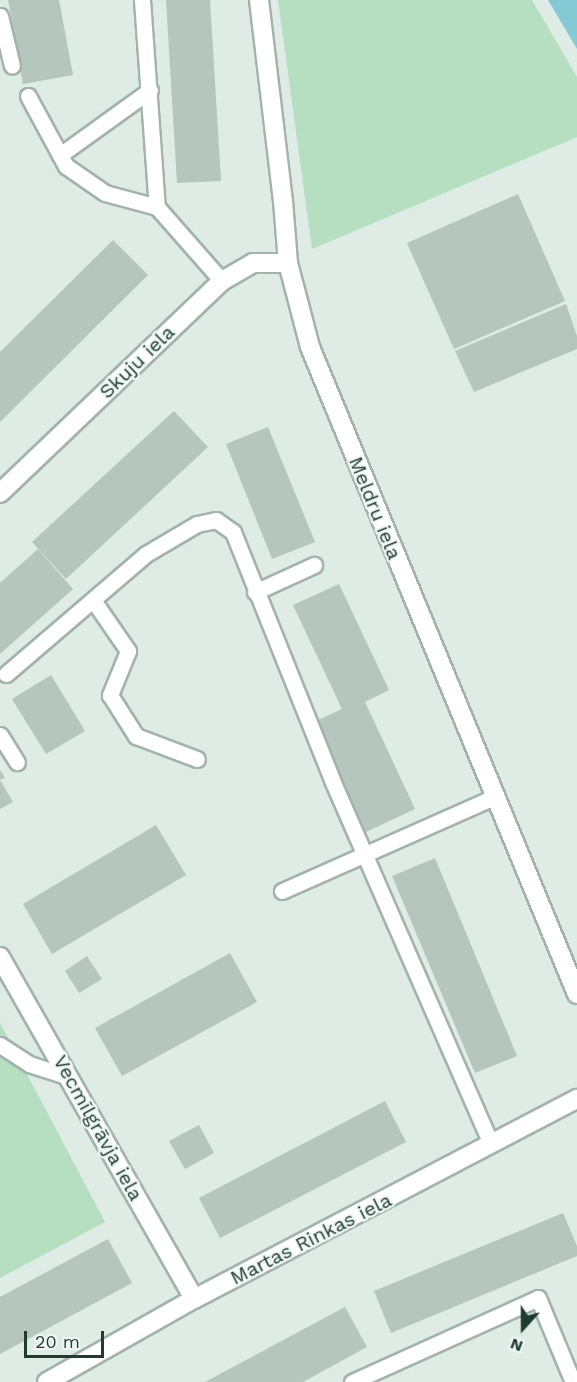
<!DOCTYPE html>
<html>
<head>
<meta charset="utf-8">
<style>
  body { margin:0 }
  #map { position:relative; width:577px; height:1382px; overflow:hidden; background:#dfebe5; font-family:"Work Sans",sans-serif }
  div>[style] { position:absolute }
  .green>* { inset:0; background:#b6dec0 }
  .water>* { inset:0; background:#84cad4 }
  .building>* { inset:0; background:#b4c6be }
  .roads { filter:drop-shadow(2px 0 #a2b3ac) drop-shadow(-2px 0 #a2b3ac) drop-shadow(0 2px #a2b3ac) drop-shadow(0 -2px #a2b3ac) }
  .service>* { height:15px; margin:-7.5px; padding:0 7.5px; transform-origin:7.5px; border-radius:7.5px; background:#fff }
  .minor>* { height:18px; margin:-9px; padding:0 9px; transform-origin:9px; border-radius:9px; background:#fff }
  .tertiary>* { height:18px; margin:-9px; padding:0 9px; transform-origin:9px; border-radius:9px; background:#fff }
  span { translate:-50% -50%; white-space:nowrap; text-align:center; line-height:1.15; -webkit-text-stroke:4.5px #eff8f3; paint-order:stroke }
  .street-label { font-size:20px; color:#1f3c33 }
  .north { position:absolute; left:493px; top:1298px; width:60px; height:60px; -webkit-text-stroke:4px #eff8f3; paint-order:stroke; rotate:201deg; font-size:16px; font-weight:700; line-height:24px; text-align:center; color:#1f3c33 }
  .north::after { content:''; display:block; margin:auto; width:21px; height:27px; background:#1f3c33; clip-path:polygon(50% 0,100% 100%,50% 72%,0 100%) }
  .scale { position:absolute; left:24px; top:1331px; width:80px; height:27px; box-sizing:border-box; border:3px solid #1f3c33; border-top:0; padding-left:8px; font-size:18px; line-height:21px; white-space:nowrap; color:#1f3c33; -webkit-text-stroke:4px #eff8f3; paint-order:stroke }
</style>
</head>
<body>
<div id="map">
  <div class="green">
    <div style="clip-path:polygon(278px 0,532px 0,577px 77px,577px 137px,312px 249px)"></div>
    <div style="clip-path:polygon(0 1023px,105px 1222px,0 1278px)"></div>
  </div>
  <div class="water">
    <div style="clip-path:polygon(548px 0,577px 0,577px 49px)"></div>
  </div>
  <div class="building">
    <div style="clip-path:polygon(8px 0,59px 0,73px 75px,23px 84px)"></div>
    <div style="clip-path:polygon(166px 0,210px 0,221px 181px,177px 183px)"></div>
    <div style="clip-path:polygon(518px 194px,565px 301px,454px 349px,407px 243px)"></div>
    <div style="clip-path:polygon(113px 240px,148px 275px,0 422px,0 352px)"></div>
    <div style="clip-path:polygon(566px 304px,577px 336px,577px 349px,474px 392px,455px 351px)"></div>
    <div style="clip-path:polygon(174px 411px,208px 447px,66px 579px,32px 542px)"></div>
    <div style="clip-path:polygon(268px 427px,315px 542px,272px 559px,226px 444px)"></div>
    <div style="clip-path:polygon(38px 549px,73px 589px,0 654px,0 583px)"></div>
    <div style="clip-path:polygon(339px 584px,389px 690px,365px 702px,415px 809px,366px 832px,314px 722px,342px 709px,293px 605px)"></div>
    <div style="clip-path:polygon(51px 675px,85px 731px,46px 754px,12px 699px)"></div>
    <div style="clip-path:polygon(0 770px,5px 778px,0 780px,13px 802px,0 809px)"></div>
    <div style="clip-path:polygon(156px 825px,186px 875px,52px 954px,23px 904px)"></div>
    <div style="clip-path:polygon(435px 858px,517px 1056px,475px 1073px,392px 876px)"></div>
    <div style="clip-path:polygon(230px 953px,257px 1002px,122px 1076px,95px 1028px)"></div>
    <div style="clip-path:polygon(87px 956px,102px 979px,79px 993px,65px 971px)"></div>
    <div style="clip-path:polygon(385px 1101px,406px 1142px,220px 1238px,199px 1198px)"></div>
    <div style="clip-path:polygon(199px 1125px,214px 1153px,185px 1169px,169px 1141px)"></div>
    <div style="clip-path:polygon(563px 1213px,577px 1246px,577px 1256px,391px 1333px,374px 1291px)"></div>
    <div style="clip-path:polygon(108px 1239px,132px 1283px,0 1354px,0 1297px)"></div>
    <div style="clip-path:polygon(345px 1307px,367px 1347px,303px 1382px,205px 1382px)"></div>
  </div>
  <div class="roads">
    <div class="service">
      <div style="left:142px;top:0;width:208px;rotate:85.9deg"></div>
      <div style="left:0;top:16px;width:51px;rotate:76.5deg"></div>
      <div style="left:28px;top:96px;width:80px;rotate:61.5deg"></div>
      <div style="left:66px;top:166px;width:47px;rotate:34.7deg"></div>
      <div style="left:105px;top:193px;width:54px;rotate:15.1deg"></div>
      <div style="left:157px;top:207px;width:98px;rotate:48.7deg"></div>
      <div style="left:60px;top:155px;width:111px;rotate:-35.8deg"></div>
      <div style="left:255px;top:592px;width:65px;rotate:-24.6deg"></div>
      <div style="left:93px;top:600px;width:62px;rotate:55.5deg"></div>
      <div style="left:128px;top:651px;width:48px;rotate:112.2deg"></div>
      <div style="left:110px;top:695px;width:49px;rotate:57.6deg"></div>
      <div style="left:136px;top:736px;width:65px;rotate:20.7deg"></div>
      <div style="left:6px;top:674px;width:184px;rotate:-40.6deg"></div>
      <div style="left:146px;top:554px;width:59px;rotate:-30.5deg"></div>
      <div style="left:197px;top:524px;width:19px;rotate:-12deg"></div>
      <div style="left:216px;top:520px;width:21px;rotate:35deg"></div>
      <div style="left:233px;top:532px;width:267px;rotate:68.2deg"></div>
      <div style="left:332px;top:780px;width:397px;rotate:66.4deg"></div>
      <div style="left:0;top:735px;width:32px;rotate:58deg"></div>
      <div style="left:282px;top:891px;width:232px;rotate:-23.9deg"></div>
      <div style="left:0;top:1045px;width:35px;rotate:33deg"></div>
      <div style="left:29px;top:1064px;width:42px;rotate:18deg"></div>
      <div style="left:352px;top:1382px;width:204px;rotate:-24.3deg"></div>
      <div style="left:538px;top:1298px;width:91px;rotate:67.4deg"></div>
    </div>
    <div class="minor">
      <div style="left:0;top:493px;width:307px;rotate:-43.7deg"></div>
      <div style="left:222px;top:281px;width:36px;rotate:-30deg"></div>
      <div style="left:253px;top:263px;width:35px"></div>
      <div style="left:0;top:957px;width:393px;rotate:60.4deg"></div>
      <div style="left:47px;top:1382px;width:169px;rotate:-29.5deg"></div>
      <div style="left:194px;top:1299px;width:432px;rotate:-27.6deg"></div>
    </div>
    <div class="tertiary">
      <div style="left:259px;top:0;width:202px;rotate:83.2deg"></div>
      <div style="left:283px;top:201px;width:62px;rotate:85.4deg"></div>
      <div style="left:288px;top:263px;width:87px;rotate:75.3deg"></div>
      <div style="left:310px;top:347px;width:700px;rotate:67.58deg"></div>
    </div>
  </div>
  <div class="street-label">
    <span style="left:137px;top:362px;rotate:-44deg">Skuju iela</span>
    <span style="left:375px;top:508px;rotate:68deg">Meldru iela</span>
    <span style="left:98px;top:1128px;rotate:61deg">Vecmīlgrāvja iela</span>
    <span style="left:311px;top:1239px;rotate:-27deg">Martas Rinkas iela</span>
  </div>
  <div class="north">N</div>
  <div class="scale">20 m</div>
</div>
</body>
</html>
